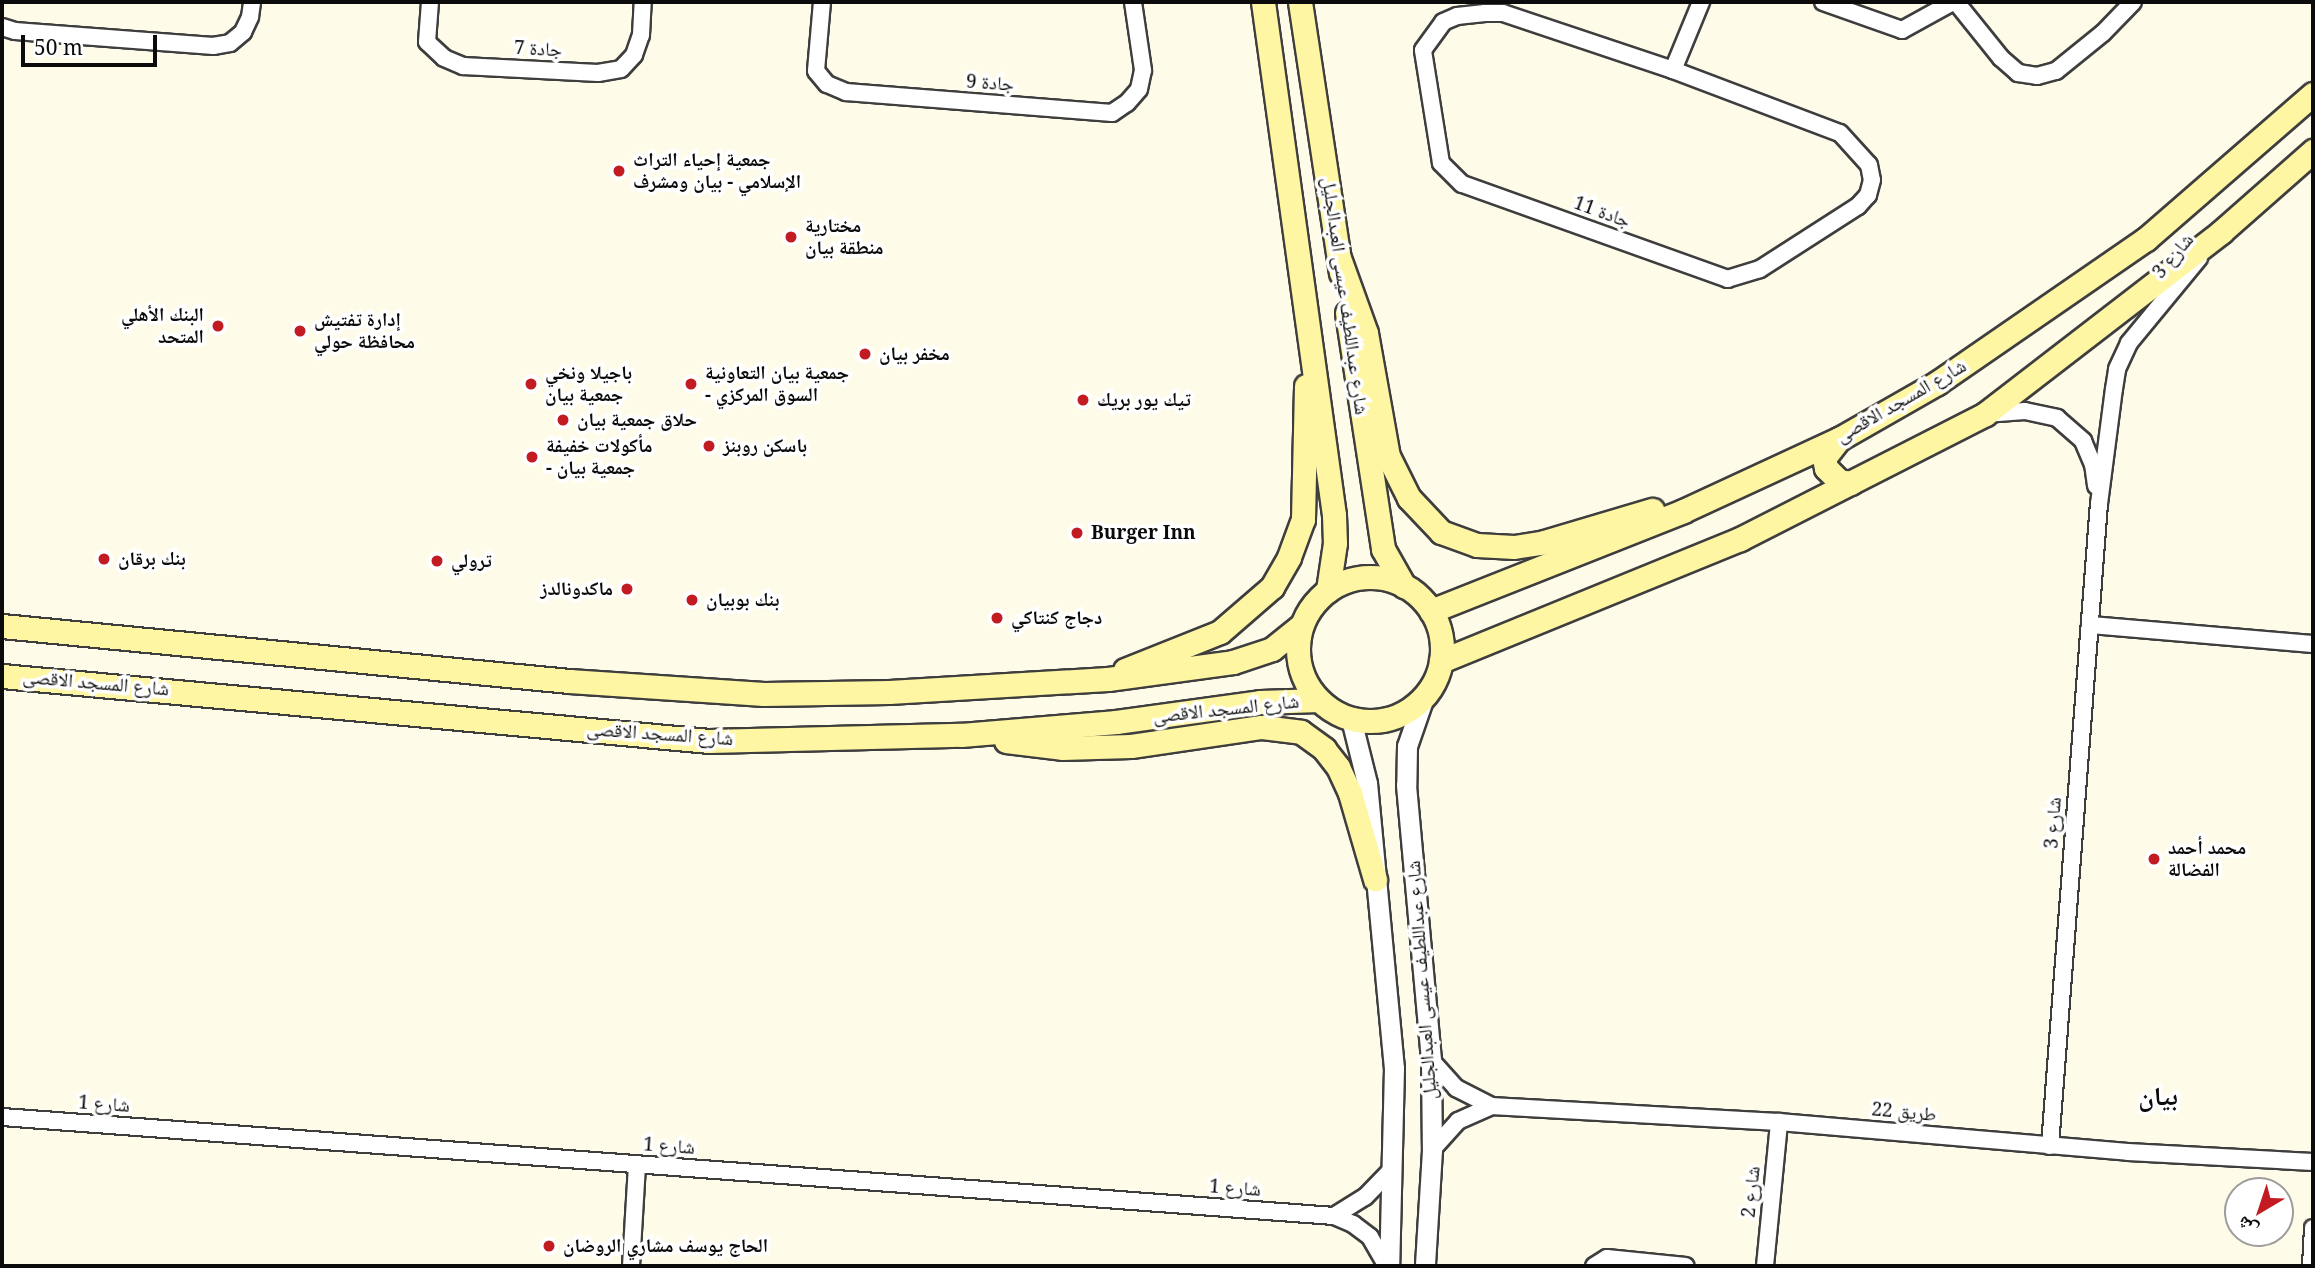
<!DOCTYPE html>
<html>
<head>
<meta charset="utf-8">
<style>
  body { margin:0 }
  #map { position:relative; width:2315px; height:1268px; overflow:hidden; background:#fffbe9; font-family:"Noto Serif","Noto Naskh Arabic",serif }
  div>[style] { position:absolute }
  .roads { filter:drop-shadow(2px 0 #3e3e3e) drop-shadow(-2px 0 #3e3e3e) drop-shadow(0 2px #3e3e3e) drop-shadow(0 -2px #3e3e3e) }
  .minor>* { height:16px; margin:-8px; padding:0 8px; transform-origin:8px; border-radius:8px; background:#fff }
  .tertiary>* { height:19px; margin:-9.5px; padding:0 9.5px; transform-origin:9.5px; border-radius:9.5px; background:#fff }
  .secondary>* { height:23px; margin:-11.5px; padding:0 11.5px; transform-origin:11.5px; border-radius:11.5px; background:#fff6a4 }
  .secondary>.ring { margin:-11.5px; padding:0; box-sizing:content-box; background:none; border:23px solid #fff6a4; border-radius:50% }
  .dots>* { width:19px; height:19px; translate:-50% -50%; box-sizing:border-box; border:4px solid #fff; border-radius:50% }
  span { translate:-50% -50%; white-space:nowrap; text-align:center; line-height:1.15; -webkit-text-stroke:7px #fff; paint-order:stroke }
  .street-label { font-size:19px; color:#0b0b0b }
  .poi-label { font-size:19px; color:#0b0b0b; font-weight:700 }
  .left { translate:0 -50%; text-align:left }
  .right { translate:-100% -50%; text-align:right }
  .district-label { font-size:26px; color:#0b0b0b; font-weight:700 }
  .frame { position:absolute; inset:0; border:4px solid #0b0b0b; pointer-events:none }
  .north { position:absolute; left:2224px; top:1177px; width:70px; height:70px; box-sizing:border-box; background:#fff; border:2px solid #9d9d9d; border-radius:50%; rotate:219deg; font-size:19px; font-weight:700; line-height:28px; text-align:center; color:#0b0b0b }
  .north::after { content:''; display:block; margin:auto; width:24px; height:32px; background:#c21b22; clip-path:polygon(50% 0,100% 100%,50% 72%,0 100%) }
  .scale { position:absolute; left:21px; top:35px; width:136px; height:32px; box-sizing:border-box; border:4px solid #0b0b0b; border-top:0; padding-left:9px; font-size:21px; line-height:24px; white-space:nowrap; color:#0b0b0b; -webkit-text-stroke:5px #fff; paint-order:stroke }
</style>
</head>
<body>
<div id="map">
  <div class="roads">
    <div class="minor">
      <div style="left:430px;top:2px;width:40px;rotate:94.3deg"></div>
      <div style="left:427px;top:42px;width:23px;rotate:43deg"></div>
      <div style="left:444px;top:58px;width:21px;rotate:23deg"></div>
      <div style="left:463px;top:66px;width:135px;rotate:3deg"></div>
      <div style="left:598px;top:73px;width:23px;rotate:-10deg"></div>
      <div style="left:621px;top:69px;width:19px;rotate:-47deg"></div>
      <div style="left:634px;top:55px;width:21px;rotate:-71deg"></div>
      <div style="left:641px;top:35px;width:33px;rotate:-87deg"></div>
      <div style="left:822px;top:2px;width:69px;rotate:95deg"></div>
      <div style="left:816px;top:71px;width:17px;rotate:50deg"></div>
      <div style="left:827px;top:84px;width:21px;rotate:23deg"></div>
      <div style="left:846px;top:92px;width:267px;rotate:4.5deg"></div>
      <div style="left:1112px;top:113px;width:18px;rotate:-34deg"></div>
      <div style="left:1127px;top:103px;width:18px;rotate:-49deg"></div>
      <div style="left:1139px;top:89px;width:19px;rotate:-78deg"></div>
      <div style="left:1143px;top:70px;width:69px;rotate:-98.4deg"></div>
      <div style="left:1823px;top:2px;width:84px;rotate:19.5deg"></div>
      <div style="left:1902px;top:30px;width:58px;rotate:-28.8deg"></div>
      <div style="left:1956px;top:2px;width:72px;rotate:51.2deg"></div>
      <div style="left:2001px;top:58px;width:23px;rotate:41deg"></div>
      <div style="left:2018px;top:73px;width:19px;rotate:9deg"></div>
      <div style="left:2037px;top:76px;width:20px;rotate:-15deg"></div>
      <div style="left:2056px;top:71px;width:60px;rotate:-39deg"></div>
      <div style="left:2103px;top:33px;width:43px;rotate:-45.9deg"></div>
      <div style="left:1485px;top:13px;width:18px"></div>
      <div style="left:1503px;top:13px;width:179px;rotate:18.5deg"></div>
      <div style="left:1673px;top:70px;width:178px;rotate:20.7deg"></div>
      <div style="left:1840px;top:133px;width:43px;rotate:47.8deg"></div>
      <div style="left:1869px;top:165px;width:15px;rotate:79deg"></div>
      <div style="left:1872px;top:180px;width:16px;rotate:105deg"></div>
      <div style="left:1868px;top:195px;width:15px;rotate:132deg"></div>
      <div style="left:1858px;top:206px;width:117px;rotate:147.3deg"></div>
      <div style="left:1760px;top:269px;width:34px;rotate:163deg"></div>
      <div style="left:1728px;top:279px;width:282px;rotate:-160.3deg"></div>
      <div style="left:1462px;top:184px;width:30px;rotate:-135deg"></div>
      <div style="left:1441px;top:163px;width:114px;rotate:-99.1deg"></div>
      <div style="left:1423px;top:50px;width:34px;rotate:-54deg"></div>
      <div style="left:1443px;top:22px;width:15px;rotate:-23deg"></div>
      <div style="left:1457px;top:16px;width:28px;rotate:-6deg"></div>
      <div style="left:2px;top:27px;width:14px;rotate:17deg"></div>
      <div style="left:15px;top:31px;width:199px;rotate:4.3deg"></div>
      <div style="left:213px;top:46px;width:17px;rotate:-10deg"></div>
      <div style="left:230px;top:43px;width:17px;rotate:-40deg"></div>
      <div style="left:243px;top:32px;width:17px;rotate:-65deg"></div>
      <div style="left:250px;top:17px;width:15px;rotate:-82deg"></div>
      <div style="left:1673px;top:70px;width:74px;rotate:-67.6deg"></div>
      <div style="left:1985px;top:414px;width:40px;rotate:-4.3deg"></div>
      <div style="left:2025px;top:411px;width:33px;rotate:12deg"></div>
      <div style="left:2057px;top:418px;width:35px;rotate:41deg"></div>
      <div style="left:2083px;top:441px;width:25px;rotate:67deg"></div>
      <div style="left:2093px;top:464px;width:22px;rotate:82deg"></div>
      <div style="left:2090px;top:625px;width:224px;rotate:4.9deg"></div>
      <div style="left:1431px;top:1060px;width:38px;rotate:48deg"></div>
      <div style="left:1456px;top:1088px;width:39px;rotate:27deg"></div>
      <div style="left:1491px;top:1106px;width:288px;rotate:3.2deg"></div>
      <div style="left:1779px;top:1122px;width:350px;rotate:4.9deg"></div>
      <div style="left:2128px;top:1152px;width:185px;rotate:3.1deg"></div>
      <div style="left:2px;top:1117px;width:1336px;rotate:4.25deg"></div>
      <div style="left:1334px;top:1216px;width:21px;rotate:23deg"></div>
      <div style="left:1353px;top:1224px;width:21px;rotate:37deg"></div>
      <div style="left:1370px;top:1237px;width:34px;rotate:60deg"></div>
      <div style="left:2050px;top:1146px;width:644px;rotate:-85.64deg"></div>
      <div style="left:2099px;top:504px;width:116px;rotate:-82.6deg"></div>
      <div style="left:2114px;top:389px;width:20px;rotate:-81deg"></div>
      <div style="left:2117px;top:369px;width:29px;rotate:-65deg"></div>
      <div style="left:2129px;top:343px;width:110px;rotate:-50.5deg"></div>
      <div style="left:1432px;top:1150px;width:39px;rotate:-48deg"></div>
      <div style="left:1458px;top:1121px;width:36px;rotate:-24deg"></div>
      <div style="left:1334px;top:1216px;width:36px;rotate:-32deg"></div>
      <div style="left:1365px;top:1197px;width:39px;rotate:-46deg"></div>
      <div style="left:631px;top:1266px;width:101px;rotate:-86.6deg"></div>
      <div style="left:1594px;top:1266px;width:15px;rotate:-32deg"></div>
      <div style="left:1607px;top:1258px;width:79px;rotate:5.8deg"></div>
      <div style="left:1765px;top:1266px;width:145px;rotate:-84.4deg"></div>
      <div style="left:2311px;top:1266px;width:38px;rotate:-87deg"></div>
    </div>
    <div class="tertiary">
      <div style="left:1424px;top:697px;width:52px;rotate:109.1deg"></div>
      <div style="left:1407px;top:746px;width:39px;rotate:91deg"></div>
      <div style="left:1406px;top:785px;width:276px;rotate:84.8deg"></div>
      <div style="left:1431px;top:1060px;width:90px;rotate:89.4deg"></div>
      <div style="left:1432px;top:1150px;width:116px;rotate:93.5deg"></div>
      <div style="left:1351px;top:719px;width:66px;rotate:76deg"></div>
      <div style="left:1367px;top:783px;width:286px;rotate:84.6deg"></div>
      <div style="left:1394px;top:1068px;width:198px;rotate:91.4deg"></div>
    </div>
    <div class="secondary">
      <div style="left:1263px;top:2px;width:518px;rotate:82.12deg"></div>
      <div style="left:1334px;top:515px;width:28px;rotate:88deg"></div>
      <div style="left:1335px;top:543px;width:48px;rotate:98.5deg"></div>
      <div style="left:1300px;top:2px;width:274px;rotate:81.4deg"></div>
      <div style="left:1339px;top:258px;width:80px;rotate:70.2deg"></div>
      <div style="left:1366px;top:333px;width:125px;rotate:79.9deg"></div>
      <div style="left:1388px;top:456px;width:47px;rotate:63.4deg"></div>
      <div style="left:1409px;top:498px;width:47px;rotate:46.7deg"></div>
      <div style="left:1441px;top:532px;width:38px;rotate:20deg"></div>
      <div style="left:1477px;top:545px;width:37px;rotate:3deg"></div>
      <div style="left:1514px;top:547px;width:30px;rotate:-9deg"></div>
      <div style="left:1544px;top:542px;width:113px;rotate:-16.5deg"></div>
      <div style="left:1347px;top:313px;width:239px;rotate:81.3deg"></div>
      <div style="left:1383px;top:549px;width:43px;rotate:60.4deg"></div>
      <div style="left:1839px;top:439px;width:24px;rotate:128deg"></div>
      <div style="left:1824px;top:458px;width:10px;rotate:79deg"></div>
      <div style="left:1826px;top:468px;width:18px;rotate:45deg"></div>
      <div style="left:1839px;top:481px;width:12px;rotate:9deg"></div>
      <div class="ring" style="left:1298px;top:577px;width:121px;height:121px"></div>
      <div style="left:1431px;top:611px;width:271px;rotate:-21.6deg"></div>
      <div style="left:1683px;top:511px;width:172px;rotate:-24.8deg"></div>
      <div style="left:1839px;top:439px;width:113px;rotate:-29.7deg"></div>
      <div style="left:1937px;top:383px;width:254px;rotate:-34.6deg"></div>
      <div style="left:2146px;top:239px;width:221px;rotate:-41deg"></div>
      <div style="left:2px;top:626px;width:570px;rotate:5.54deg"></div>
      <div style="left:569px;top:681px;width:195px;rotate:3.8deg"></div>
      <div style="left:764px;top:694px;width:125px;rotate:-0.9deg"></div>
      <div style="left:889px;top:692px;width:219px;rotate:-3.4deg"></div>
      <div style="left:1108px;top:679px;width:126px;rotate:-7.7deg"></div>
      <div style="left:1233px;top:662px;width:41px;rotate:-18.4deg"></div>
      <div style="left:1272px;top:649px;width:38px;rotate:-39deg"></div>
      <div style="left:1441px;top:661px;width:323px;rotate:-22.2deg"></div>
      <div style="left:1740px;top:539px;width:275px;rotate:-27deg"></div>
      <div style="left:1985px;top:414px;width:298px;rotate:-37.6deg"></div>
      <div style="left:2221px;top:232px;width:123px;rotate:-41.4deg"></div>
      <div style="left:1125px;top:670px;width:102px;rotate:-21.8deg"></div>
      <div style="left:1220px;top:632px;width:69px;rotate:-40.9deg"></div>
      <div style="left:1272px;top:587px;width:34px;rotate:-60deg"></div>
      <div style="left:1289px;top:557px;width:40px;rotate:-69.8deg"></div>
      <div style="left:1303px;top:519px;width:133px;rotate:-88.7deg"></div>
      <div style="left:2px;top:676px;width:710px;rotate:5.25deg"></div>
      <div style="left:709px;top:741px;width:252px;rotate:-1.4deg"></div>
      <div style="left:961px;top:735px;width:156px;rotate:-4.8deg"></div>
      <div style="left:1116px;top:722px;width:145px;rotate:-7.9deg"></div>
      <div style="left:1260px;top:702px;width:59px;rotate:-1.9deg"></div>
      <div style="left:1006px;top:741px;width:56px;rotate:7.1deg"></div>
      <div style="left:1062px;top:748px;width:69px;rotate:-1.7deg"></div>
      <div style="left:1131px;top:746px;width:132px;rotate:-8.3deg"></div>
      <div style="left:1262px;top:727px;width:39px;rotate:7deg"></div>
      <div style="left:1301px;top:732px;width:29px;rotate:36deg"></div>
      <div style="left:1324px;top:749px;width:23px;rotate:52deg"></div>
      <div style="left:1338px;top:767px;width:29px;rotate:65deg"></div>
      <div style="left:1350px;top:793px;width:90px;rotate:73.8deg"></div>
    </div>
  </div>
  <div class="dots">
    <div style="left:619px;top:171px;background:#c21b22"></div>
    <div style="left:791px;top:237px;background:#c21b22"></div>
    <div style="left:218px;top:326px;background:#c21b22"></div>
    <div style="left:300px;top:331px;background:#c21b22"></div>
    <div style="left:865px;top:354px;background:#c21b22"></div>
    <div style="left:531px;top:384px;background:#c21b22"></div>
    <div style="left:691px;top:384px;background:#c21b22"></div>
    <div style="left:1083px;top:400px;background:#c21b22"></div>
    <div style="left:563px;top:420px;background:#c21b22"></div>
    <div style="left:709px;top:446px;background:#c21b22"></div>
    <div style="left:532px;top:457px;background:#c21b22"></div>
    <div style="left:1077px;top:533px;background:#c21b22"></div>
    <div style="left:104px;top:559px;background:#c21b22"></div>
    <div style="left:437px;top:561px;background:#c21b22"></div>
    <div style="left:627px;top:589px;background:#c21b22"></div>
    <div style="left:692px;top:600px;background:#c21b22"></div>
    <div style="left:997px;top:618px;background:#c21b22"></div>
    <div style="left:2154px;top:859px;background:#c21b22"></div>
    <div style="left:549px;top:1246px;background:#c21b22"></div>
  </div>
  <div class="street-label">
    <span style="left:538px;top:49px;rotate:3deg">جادة 7</span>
    <span style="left:990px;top:83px;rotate:4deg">جادة 9</span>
    <span style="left:1602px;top:212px;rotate:20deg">جادة 11</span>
    <span style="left:2173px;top:256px;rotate:-50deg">شارع 3</span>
    <span style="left:1345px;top:296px;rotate:82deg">شارع عبداللطيف عيسى العبدالجليل</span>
    <span style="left:1901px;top:401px;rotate:-30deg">شارع المسجد الاقصى</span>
    <span style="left:96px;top:683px;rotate:5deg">شارع المسجد الاقصى</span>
    <span style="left:1226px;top:709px;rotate:-6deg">شارع المسجد الاقصى</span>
    <span style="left:660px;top:734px;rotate:4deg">شارع المسجد الاقصى</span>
    <span style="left:2053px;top:823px;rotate:-86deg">شارع 3</span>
    <span style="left:1422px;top:980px;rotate:-94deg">شارع عبداللطيف عيسى العبدالجليل</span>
    <span style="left:104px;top:1104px;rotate:4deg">شارع 1</span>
    <span style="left:1904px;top:1112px;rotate:5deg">طريق 22</span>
    <span style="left:669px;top:1146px;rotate:4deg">شارع 1</span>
    <span style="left:1235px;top:1188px;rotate:4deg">شارع 1</span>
    <span style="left:1751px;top:1192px;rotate:-84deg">شارع 2</span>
  </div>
  <div class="poi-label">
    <span class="left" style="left:633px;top:171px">جمعية إحياء التراث<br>الإسلامي - بيان ومشرف</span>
    <span class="left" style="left:805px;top:237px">مختارية<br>منطقة بيان</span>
    <span class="right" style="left:204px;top:326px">البنك الأهلي<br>المتحد</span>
    <span class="left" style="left:314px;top:331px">إدارة تفتيش<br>محافظة حولي</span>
    <span class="left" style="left:879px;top:354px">مخفر بيان</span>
    <span class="left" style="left:545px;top:384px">باجيلا ونخي<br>جمعية بيان</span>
    <span class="left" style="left:705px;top:384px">جمعية بيان التعاونية<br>- السوق المركزي</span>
    <span class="left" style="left:1097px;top:400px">تيك يور بريك</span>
    <span class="left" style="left:577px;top:420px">حلاق جمعية بيان</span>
    <span class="left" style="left:546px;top:457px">مأكولات خفيفة<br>- جمعية بيان</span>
    <span class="left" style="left:723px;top:446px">باسكن روبنز</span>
    <span class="left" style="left:1091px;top:533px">Burger Inn</span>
    <span class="left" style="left:118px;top:559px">بنك برقان</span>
    <span class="left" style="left:451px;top:561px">ترولي</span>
    <span class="right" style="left:613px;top:589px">ماكدونالدز</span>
    <span class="left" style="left:706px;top:600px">بنك بوبيان</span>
    <span class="left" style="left:1011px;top:618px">دجاج كنتاكي</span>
    <span class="left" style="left:2168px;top:859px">محمد أحمد<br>الفضالة</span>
    <span class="left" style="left:563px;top:1246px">الحاج يوسف مشاري الروضان</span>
  </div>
  <div class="district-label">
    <span style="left:2158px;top:1096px">بيان</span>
  </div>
  <div class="frame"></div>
  <div class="north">ش</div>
  <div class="scale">50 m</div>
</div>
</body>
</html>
